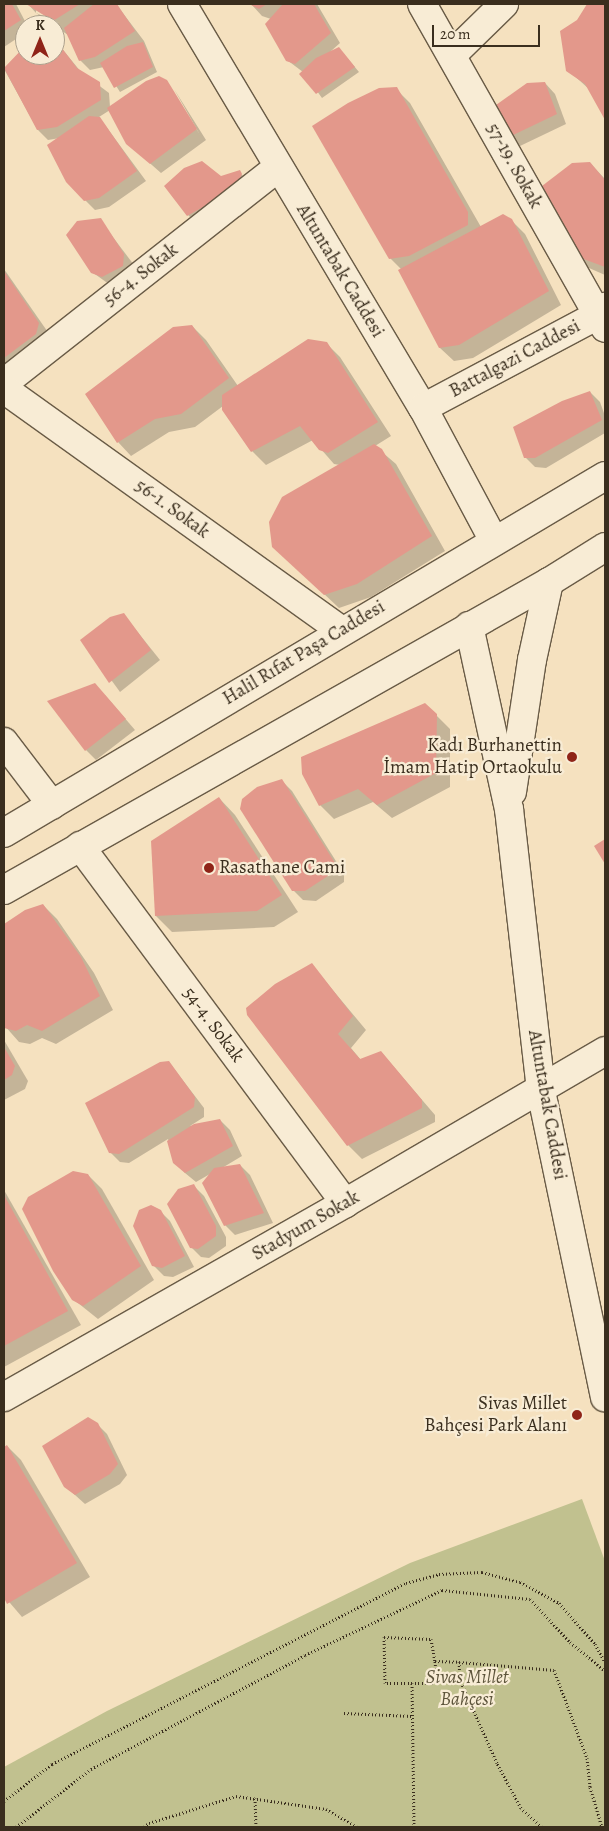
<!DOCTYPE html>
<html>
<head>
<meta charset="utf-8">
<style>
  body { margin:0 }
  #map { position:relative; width:609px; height:1831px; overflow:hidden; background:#f5e1bf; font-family:Alegreya,serif }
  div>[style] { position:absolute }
  .green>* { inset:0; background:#c1c18f }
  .shadow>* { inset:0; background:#0003 }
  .building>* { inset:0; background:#e3988b }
  .path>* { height:3px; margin-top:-1.5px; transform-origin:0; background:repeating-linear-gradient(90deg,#3a2e1e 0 1px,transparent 0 3.5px) }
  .roads { filter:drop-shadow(1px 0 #695b46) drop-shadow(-1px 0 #695b46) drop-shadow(0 1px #695b46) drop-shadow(0 -1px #695b46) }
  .street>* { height:28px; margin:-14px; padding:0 14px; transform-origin:14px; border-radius:14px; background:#f8ecd5 }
  .secondary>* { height:28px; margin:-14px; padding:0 14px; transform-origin:14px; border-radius:14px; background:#f8ecd5 }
  .dots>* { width:14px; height:14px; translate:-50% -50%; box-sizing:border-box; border:2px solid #f8ecd5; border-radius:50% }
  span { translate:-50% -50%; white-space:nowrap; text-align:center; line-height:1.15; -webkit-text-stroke:4.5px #f8ecd5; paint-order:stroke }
  .street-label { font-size:19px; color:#3a2e1e }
  .poi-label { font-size:19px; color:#3a2e1e }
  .right { translate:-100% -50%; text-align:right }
  .left { translate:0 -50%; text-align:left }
  .park-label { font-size:19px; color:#5c533a; font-style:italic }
  .frame { position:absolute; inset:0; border:5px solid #3a2e1e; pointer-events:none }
  .north { position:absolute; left:15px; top:15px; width:50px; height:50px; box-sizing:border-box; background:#f8ecd5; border:1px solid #aca08c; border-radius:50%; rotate:0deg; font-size:14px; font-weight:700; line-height:20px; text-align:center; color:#3a2e1e }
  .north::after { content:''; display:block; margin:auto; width:18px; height:22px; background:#8f2418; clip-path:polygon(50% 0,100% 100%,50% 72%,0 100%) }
  .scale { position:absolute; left:432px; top:25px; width:108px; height:22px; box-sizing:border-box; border:2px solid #3a2e1e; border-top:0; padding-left:6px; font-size:15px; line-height:18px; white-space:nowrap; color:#3a2e1e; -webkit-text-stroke:4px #f8ecd5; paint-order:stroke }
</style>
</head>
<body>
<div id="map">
  <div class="green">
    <div style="clip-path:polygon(582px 1499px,605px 1561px,605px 1827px,4px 1827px,4px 1767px,107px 1711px,410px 1563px)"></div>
  </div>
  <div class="shadow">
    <div style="clip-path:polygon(4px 4px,16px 4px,27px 25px,25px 33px,4px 47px)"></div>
    <div style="clip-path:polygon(28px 4px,116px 4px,144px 41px,157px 72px,120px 92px,104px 67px,90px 70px,80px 60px,68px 35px,36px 13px,59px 23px,36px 10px,36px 13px)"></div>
    <div style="clip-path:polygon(251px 4px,317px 4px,340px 43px,330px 52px,344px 54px,359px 72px,322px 98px,303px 72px,287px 60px,271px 19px,262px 16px)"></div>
    <div style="clip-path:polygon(588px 4px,605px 4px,605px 118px,590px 90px,568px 70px,577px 21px)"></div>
    <div style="clip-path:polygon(55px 40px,81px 72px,109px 93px,110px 107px,167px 81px,200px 135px,174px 89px,206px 140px,161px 173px,127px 143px,110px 110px,99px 117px,146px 181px,109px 207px,95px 210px,85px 200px,60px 138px,48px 140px,38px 130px,4px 69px,25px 48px,25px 55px,55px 55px)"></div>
    <div style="clip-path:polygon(545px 83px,555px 94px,566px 124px,520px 146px,510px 136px)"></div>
    <div style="clip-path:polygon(396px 89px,410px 103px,481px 227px,511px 220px,525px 234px,561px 305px,473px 358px,454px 361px,440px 348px,402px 270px,390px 258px)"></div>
    <div style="clip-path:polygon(590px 163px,605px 179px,605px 275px,589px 268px,574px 254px)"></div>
    <div style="clip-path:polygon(239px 172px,249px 182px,198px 225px,188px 215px,220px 178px)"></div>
    <div style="clip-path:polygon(100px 220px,134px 265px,113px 287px,92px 272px)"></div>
    <div style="clip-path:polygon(4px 269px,52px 338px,4px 381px)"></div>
    <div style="clip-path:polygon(192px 326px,206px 340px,238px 386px,326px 343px,340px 357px,391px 436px,375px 446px,396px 464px,445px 551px,371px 597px,339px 608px,288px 560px,340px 465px,334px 464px,313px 440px,266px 465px,252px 451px,223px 406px,195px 427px,169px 432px,131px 456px,118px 442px)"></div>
    <div style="clip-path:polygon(590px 392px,600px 402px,605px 416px,605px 433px,546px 468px,535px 467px,525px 457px)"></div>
    <div style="clip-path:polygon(124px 615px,160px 660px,120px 692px,82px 640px)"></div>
    <div style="clip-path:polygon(105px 695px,135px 730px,96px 760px,86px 750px)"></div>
    <div style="clip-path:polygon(436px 715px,450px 729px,450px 787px,392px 818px,373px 802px,334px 819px,320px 805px)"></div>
    <div style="clip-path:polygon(282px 781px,292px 791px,344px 874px,344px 882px,316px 901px,303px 900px,293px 890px)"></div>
    <div style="clip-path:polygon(219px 798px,235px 815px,298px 912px,274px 927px,172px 932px,156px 916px)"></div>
    <div style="clip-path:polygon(43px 905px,57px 919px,94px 973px,113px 1010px,56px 1044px,42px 1038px,30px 1044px,19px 1042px,4px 1025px,4px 926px,25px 912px)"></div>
    <div style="clip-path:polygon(312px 965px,366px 1030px,351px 1048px,361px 1060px,381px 1052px,435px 1115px,435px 1122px,362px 1159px,348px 1145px)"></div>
    <div style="clip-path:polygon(4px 1040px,28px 1081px,25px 1089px,4px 1100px)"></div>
    <div style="clip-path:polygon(169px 1062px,204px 1108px,204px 1117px,190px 1126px,220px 1120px,230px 1130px,242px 1156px,222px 1168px,240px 1165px,250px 1175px,273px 1223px,235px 1235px,225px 1225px,210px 1174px,196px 1182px,185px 1173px,175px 1162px,168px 1139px,129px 1163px,120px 1162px,110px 1152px)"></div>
    <div style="clip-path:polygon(88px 1175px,102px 1189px,154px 1280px,98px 1319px,73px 1299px)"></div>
    <div style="clip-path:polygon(194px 1186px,204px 1196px,226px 1237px,226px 1246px,209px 1258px,201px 1257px,191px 1247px)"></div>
    <div style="clip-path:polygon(4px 1190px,81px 1325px,4px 1367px)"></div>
    <div style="clip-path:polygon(160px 1211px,170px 1221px,194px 1267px,173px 1277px,164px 1276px,153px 1265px)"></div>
    <div style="clip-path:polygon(97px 1424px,107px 1434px,127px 1475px,120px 1484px,85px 1504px,65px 1486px)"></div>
    <div style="clip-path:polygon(7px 1446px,21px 1460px,90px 1577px,22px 1617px,4px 1596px,4px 1448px)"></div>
  </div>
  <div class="building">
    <div style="clip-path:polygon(4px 4px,12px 4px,21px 20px,4px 31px)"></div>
    <div style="clip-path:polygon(26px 4px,80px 4px,53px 21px)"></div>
    <div style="clip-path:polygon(94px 4px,117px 4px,135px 31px,95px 57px,79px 61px,64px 28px)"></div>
    <div style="clip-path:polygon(249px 4px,267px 4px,259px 9px)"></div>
    <div style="clip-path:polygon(283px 4px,314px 4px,331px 33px,295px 64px,286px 61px,265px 24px)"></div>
    <div style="clip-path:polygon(587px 4px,605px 4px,605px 120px,585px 84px,566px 71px,560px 31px,577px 20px)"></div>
    <div style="clip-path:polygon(55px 39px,77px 68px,100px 82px,101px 100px,57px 127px,37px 130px,4px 68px,25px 46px,25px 55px,55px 55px)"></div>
    <div style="clip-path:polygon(143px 42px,153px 67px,114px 88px,100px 63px,127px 46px)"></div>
    <div style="clip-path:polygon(339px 47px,355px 67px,316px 94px,299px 74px,316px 58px)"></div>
    <div style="clip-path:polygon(159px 76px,167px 80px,197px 129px,150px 164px,126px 144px,107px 108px,146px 81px)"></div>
    <div style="clip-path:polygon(545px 82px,557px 114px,509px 137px,496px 105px,527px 83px)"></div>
    <div style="clip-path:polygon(397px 87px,468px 212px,468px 225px,409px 256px,389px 259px,312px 126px,348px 103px,379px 88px)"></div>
    <div style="clip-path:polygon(89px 116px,100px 117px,137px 171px,99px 198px,84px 201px,66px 182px,47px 145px)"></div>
    <div style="clip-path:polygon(202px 161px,221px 176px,240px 170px,242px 174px,235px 189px,187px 216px,164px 186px,184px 168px)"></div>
    <div style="clip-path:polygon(590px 162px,605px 180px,605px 267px,573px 255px,542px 186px,572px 163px)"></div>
    <div style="clip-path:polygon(503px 214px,512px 219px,549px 291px,459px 345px,439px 348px,398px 270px)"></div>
    <div style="clip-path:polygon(101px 218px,124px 254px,123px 266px,102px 277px,91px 273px,66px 235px,77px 221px)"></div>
    <div style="clip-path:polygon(4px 271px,39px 323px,36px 334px,4px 358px)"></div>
    <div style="clip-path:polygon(192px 325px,229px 378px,181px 414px,155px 419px,117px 443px,85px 394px,173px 327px)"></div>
    <div style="clip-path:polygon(308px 339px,327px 342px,378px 422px,328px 453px,319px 450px,300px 426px,251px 452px,222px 410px,222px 395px)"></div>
    <div style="clip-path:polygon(590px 391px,602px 420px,535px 458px,524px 458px,513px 427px,562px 401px)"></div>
    <div style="clip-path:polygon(374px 444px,382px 449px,432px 536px,357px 584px,324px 595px,272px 547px,269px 522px,282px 497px)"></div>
    <div style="clip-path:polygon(124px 613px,151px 650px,109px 683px,80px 640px,110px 617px)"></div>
    <div style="clip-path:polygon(95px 683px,126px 719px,85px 751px,47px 701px)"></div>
    <div style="clip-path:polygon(425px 703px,437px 714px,436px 773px,377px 805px,358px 789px,319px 806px,302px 774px,301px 757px)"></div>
    <div style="clip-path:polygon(282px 779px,335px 863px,334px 872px,305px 891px,292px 891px,240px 809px,242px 799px,257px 787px)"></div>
    <div style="clip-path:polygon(219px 797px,282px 895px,257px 911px,155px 916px,151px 841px)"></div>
    <div style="clip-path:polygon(605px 839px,605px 864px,594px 846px)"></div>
    <div style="clip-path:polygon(43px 904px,81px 957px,100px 996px,42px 1031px,27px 1025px,16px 1031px,4px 1028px,4px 924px,25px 910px)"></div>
    <div style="clip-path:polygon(312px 963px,353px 1016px,338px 1034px,360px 1059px,381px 1051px,422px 1100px,422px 1108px,347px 1146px,247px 1015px,246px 1008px,275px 984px)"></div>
    <div style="clip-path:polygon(4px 1047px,15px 1066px,12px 1075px,4px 1080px)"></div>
    <div style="clip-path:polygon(169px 1061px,195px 1097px,194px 1107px,119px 1154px,109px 1153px,85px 1103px,160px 1062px)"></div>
    <div style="clip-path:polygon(220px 1119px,233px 1146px,185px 1173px,173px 1163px,167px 1141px,194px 1124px)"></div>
    <div style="clip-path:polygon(240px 1164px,264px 1213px,224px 1226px,202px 1183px,214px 1168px)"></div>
    <div style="clip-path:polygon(73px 1171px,88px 1174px,141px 1266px,83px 1306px,72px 1300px,53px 1271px,22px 1209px,28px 1197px)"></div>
    <div style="clip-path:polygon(194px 1184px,216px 1226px,216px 1236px,198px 1249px,190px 1248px,167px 1204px,178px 1189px)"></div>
    <div style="clip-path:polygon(4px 1195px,68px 1311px,4px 1346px)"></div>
    <div style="clip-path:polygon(151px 1205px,161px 1210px,185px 1256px,162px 1268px,152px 1266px,133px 1226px,139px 1210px)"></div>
    <div style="clip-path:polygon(88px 1417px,98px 1423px,118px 1464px,110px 1474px,75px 1495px,64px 1487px,42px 1446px)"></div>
    <div style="clip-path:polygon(7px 1445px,77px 1563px,7px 1604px,4px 1598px,4px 1447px)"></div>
  </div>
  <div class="path">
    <div style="left:435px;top:1661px;width:22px;rotate:85deg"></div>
    <div style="left:437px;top:1683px;width:52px;rotate:180deg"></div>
    <div style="left:385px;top:1683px;width:46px;rotate:-91.2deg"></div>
    <div style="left:384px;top:1637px;width:47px;rotate:2.4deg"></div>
    <div style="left:431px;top:1639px;width:22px;rotate:80deg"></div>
    <div style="left:435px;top:1661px;width:24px;rotate:2deg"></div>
    <div style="left:412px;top:1683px;width:144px;rotate:89.2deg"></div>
    <div style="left:344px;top:1713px;width:68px;rotate:2.5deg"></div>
    <div style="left:255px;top:1798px;width:29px;rotate:88deg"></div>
    <div style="left:4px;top:1801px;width:61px;rotate:-37.6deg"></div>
    <div style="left:52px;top:1764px;width:398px;rotate:-27.1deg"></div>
    <div style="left:406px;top:1583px;width:34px;rotate:-15deg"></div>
    <div style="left:439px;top:1574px;width:43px;rotate:-2.7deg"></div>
    <div style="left:482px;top:1572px;width:39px;rotate:15deg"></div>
    <div style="left:520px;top:1582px;width:44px;rotate:28.3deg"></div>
    <div style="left:559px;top:1603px;width:55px;rotate:48.7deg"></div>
    <div style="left:595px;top:1644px;width:21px;rotate:61deg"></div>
    <div style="left:16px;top:1827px;width:95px;rotate:-37.7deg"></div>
    <div style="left:91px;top:1769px;width:242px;rotate:-28deg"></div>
    <div style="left:305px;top:1655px;width:152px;rotate:-25.4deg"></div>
    <div style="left:442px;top:1590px;width:88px;rotate:5.8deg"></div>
    <div style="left:530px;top:1599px;width:59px;rotate:47.1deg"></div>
    <div style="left:570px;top:1642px;width:45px;rotate:39.6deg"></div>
    <div style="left:144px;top:1827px;width:6px;rotate:-39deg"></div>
    <div style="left:149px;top:1823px;width:91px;rotate:-17.2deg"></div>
    <div style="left:236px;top:1796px;width:91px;rotate:8.2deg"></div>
    <div style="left:326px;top:1809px;width:36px;rotate:30deg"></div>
    <div style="left:542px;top:1827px;width:28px;rotate:-138deg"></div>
    <div style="left:521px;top:1808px;width:51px;rotate:-118.1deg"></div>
    <div style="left:497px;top:1763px;width:91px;rotate:-114deg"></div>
    <div style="left:460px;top:1680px;width:18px;rotate:-93deg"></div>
    <div style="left:459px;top:1662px;width:95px;rotate:4.8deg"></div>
    <div style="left:554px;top:1670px;width:94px;rotate:69.4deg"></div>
    <div style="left:587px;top:1758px;width:29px;rotate:84deg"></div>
    <div style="left:590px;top:1787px;width:42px;rotate:73.3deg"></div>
  </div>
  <div class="roads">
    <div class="street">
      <div style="left:182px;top:4px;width:470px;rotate:59.2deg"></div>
      <div style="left:423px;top:408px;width:151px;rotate:61.9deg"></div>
      <div style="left:422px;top:4px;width:372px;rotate:60.5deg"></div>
      <div style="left:452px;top:55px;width:73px;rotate:-44.4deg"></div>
      <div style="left:4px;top:383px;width:349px;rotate:-38.2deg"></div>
      <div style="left:4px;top:389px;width:414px;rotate:35.6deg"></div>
      <div style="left:423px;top:408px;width:198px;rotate:-28deg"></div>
      <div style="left:598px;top:315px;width:11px;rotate:-49deg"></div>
      <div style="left:469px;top:626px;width:187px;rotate:77.7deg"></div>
      <div style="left:509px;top:809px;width:284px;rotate:83.5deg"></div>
      <div style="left:541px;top:1091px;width:313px;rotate:78.2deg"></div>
      <div style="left:4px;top:742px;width:79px;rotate:52.7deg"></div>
      <div style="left:512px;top:792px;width:134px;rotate:-81.4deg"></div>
      <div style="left:532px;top:660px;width:80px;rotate:-77.7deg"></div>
      <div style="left:80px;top:846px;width:445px;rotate:53.4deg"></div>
      <div style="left:4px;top:1397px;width:392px;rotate:-29.6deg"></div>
      <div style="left:345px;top:1203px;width:301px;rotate:-30.3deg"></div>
    </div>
    <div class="secondary">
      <div style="left:4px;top:833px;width:699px;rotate:-30.71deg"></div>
      <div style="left:4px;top:890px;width:626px;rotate:-29.47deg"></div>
      <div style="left:549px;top:582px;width:66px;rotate:-32deg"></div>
    </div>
  </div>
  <div class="dots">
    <div style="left:572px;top:757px;background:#8f2418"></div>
    <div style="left:209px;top:868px;background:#8f2418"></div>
    <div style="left:577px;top:1415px;background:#8f2418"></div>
  </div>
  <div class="street-label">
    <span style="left:514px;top:166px;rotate:61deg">57-19. Sokak</span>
    <span style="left:340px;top:271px;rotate:59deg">Altuntabak Caddesi</span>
    <span style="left:141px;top:275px;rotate:-38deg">56-4. Sokak</span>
    <span style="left:515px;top:359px;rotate:-28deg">Battalgazi Caddesi</span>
    <span style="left:172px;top:509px;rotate:36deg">56-1. Sokak</span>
    <span style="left:304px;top:653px;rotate:-31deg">Halil Rıfat Paşa Caddesi</span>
    <span style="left:213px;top:1025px;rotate:53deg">54-4. Sokak</span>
    <span style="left:547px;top:1105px;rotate:80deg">Altuntabak Caddesi</span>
    <span style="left:306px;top:1226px;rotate:-30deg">Stadyum Sokak</span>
  </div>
  <div class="poi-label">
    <span class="right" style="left:562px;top:757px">Kadı Burhanettin<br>İmam Hatip Ortaokulu</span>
    <span class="left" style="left:219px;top:868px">Rasathane Cami</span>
    <span class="right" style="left:567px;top:1415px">Sivas Millet<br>Bahçesi Park Alanı</span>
  </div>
  <div class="park-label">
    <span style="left:467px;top:1689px">Sivas Millet<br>Bahçesi</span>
  </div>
  <div class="frame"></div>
  <div class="north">K</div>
  <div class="scale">20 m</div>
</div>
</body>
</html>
